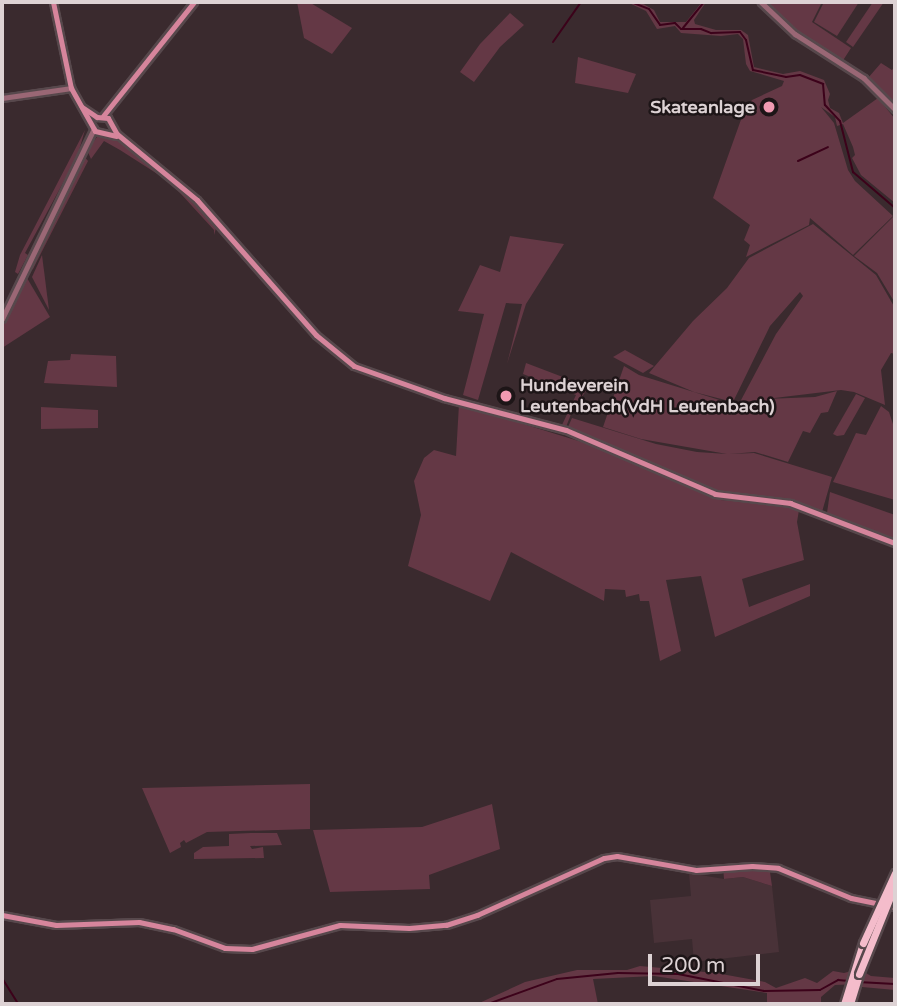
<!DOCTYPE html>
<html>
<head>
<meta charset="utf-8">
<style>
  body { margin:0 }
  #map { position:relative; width:897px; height:1006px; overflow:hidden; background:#3a2a2e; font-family:"Varela Round",sans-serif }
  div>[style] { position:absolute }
  .built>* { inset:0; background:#493238 }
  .green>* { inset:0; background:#643845 }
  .stream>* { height:2px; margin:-1px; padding:0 1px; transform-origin:1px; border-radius:1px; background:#3c021a }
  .roads { filter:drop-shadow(2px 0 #57484c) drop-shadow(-2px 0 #57484c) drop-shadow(0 2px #57484c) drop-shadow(0 -2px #57484c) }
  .tertiary>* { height:4.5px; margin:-2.25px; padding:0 2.25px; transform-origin:2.25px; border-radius:2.25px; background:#9a6775 }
  .secondary>* { height:5px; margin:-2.5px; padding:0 2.5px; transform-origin:2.5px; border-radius:2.5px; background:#d6859c }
  .trunk>* { height:7px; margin:-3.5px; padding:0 3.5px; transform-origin:3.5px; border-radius:3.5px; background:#f4bccb }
  .bridges { filter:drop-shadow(2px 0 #57484c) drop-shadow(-2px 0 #57484c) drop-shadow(0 2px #57484c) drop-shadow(0 -2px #57484c) }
  .trunk-bridge>* { height:7px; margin:-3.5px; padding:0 3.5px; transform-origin:3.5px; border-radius:3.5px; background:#f4bccb }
  .dots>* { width:19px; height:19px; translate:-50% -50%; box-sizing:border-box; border:4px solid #1d1517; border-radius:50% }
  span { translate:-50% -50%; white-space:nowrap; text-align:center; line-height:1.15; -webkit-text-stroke:5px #1d1517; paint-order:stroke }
  .poi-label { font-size:18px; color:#ddd2d4; font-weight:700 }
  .right { translate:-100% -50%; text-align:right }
  .left { translate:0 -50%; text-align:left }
  .frame { position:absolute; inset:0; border:4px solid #ddd2d4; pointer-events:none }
  .scale { position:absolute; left:648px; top:954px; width:112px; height:32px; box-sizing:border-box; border:4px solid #ddd2d4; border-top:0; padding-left:9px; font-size:21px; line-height:24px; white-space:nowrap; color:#ddd2d4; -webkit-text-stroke:5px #1d1517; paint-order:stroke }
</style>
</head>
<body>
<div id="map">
  <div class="built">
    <div style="clip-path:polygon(689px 873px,724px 879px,743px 877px,772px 886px,779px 952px,694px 962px,692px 939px,654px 943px,650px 900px,691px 896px)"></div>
  </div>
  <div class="green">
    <div style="clip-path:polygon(297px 2px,309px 2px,352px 28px,332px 54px,304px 38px)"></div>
    <div style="clip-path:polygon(627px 2px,640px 2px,654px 10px,660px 22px,686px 22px,702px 2px,706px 2px,694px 20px,695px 24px,716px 30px,741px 30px,748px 35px,754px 67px,783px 74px,800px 71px,824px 80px,830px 94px,828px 100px,830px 108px,839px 113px,843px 123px,878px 98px,895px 119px,895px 203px,861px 175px,852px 158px,855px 155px,853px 147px,843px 124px,837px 126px,835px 117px,821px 107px,834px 123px,848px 170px,855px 181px,893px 216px,853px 255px,810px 218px,809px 225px,746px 257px,750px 245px,744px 240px,750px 225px,713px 198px,743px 114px,746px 111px,753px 115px,746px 108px,752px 100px,782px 86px,784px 81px,750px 71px,746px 64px,743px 39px,738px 34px,721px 36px,681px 33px,675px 26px,657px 29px,646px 11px)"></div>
    <div style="clip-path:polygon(764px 2px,822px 2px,812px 22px,851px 48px,842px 62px,801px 35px)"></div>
    <div style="clip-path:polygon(824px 2px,859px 2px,837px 36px,814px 22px)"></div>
    <div style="clip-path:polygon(873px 2px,884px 2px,853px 47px,846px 42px)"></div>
    <div style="clip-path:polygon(510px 13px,524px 25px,500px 47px,474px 82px,460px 72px,480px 44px)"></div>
    <div style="clip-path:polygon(578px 57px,636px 74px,628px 93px,575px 83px)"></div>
    <div style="clip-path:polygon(881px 63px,892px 70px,895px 66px,895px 105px,868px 78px)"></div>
    <div style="clip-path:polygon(85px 130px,77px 157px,25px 253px,28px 255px,18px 274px,15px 272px,20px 255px)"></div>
    <div style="clip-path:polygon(107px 135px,140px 154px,199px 205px,217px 225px,214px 235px,214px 230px,170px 182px,120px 150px,104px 141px,91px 159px,87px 150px,97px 137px)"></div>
    <div style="clip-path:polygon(84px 156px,88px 161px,33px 269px,26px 274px)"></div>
    <div style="clip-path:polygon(893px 217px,895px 217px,895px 303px,877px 273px,854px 256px)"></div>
    <div style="clip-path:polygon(813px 224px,876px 275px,895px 308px,895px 354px,891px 353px,881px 370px,885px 405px,854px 392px,841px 390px,766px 399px,815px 397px,837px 391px,828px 412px,821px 413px,810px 433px,803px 431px,788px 462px,755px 452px,729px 454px,754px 453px,832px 477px,822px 512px,781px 499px,715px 492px,568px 427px,572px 418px,656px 444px,697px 452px,727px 454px,641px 439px,603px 427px,624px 366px,639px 375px,726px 402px,742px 403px,763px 400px,740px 402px,776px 334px,803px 296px,800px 292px,770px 326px,733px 402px,694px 392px,649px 373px,693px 321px,727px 288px,749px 258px)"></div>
    <div style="clip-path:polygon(510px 236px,564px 244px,526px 304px,507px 364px,522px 304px,506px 303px,478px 400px,463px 395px,484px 314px,458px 311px,480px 265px,500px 272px)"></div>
    <div style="clip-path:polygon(42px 255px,49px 310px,32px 277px)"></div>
    <div style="clip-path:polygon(27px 278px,50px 317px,2px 348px,2px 326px)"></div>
    <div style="clip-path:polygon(625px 350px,654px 366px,643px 373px,613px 357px)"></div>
    <div style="clip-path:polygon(71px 354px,116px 356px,117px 387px,44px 383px,48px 361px,70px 360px)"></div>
    <div style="clip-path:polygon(526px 363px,589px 387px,573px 409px,566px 427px,562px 425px,576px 395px,523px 374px)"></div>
    <div style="clip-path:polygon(856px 394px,865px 398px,844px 435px,837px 436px,833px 434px)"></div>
    <div style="clip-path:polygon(459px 404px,598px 447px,721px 500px,777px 504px,799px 510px,797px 522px,804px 560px,742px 579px,749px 607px,810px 584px,810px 596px,715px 637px,701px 576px,666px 580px,681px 651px,660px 661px,649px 601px,640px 601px,639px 594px,626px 597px,625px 590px,605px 589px,604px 601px,511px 552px,490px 601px,408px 566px,421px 515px,414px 481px,424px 458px,434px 450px,456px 456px)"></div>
    <div style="clip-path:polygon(881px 406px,889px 412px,895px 430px,895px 500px,833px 482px,856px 433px,866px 435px)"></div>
    <div style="clip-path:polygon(41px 407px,98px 410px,98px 428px,41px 429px)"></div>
    <div style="clip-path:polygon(830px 492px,895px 515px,895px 540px,827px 513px)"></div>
    <div style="clip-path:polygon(310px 784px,310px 829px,207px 832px,186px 843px,184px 840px,180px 843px,181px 847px,170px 853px,142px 788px)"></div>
    <div style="clip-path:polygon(492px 804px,500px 849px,429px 875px,430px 889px,330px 892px,313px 830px,422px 827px)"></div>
    <div style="clip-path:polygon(251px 833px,277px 833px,282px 845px,250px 846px,252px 849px,263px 847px,264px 858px,194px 859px,194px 853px,203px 847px,229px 846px,229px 834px)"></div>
    <div style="clip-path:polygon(757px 864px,769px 865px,772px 886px,743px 877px,724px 879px,723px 866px)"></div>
    <div style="clip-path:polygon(640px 966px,716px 973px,765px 982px,776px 988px,805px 978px,817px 983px,833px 971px,844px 973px,859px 969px,871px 976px,895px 978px,895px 990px,862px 987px,859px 984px,835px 985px,821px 997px,821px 1004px,767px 1004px,767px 993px,654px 976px,593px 979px,598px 1004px,477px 1004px,525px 982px,577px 970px,627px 970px)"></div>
  </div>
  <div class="stream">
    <div style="left:631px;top:2px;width:19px;rotate:21deg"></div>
    <div style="left:649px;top:9px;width:19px;rotate:55deg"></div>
    <div style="left:660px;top:25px;width:15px;rotate:-8deg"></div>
    <div style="left:675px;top:23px;width:8px;rotate:45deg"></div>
    <div style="left:681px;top:29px;width:20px"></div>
    <div style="left:701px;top:29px;width:11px;rotate:22deg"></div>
    <div style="left:711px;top:33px;width:29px;rotate:-2deg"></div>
    <div style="left:740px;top:32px;width:10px;rotate:53deg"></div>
    <div style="left:746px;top:40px;width:31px;rotate:77deg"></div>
    <div style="left:753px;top:70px;width:34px;rotate:12deg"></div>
    <div style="left:786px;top:77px;width:14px;rotate:-8deg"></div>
    <div style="left:800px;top:75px;width:25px;rotate:21deg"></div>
    <div style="left:823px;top:84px;width:21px;rotate:85deg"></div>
    <div style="left:825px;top:105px;width:22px;rotate:47deg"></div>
    <div style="left:840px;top:121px;width:53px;rotate:75.7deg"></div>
    <div style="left:853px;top:172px;width:55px;rotate:40.6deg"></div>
    <div style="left:683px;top:28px;width:33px;rotate:-51deg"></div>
    <div style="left:553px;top:42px;width:49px;rotate:-55deg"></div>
    <div style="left:798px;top:161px;width:33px;rotate:-25deg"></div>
    <div style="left:2px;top:978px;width:31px;rotate:58deg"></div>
    <div style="left:858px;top:982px;width:37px;rotate:3deg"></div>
    <div style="left:488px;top:1004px;width:73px;rotate:-19.9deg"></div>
    <div style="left:557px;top:979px;width:61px;rotate:-5.6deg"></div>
    <div style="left:618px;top:973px;width:60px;rotate:1deg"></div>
    <div style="left:678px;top:974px;width:88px;rotate:11.2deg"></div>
    <div style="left:764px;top:991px;width:56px;rotate:-1deg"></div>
    <div style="left:820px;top:990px;width:21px;rotate:-29deg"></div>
    <div style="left:838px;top:980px;width:11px;rotate:5deg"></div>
  </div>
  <div class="roads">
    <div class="tertiary">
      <div style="left:761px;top:2px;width:47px;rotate:43.3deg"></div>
      <div style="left:795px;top:34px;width:82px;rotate:32.5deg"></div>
      <div style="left:864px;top:78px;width:44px;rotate:45deg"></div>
      <div style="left:2px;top:98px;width:70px;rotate:-8.2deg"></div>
      <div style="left:2px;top:319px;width:211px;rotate:-64.2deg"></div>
    </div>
    <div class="secondary">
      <div style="left:53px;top:2px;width:88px;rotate:78.2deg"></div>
      <div style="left:71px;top:88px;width:49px;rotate:60.8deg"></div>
      <div style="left:95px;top:131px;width:22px;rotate:13deg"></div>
      <div style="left:82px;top:107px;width:18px;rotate:34deg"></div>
      <div style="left:97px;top:117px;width:11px;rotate:5deg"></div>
      <div style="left:108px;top:118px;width:18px;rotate:61deg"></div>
      <div style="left:117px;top:134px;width:104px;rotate:39.5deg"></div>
      <div style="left:197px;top:200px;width:180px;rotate:48.6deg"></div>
      <div style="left:316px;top:335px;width:49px;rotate:39.2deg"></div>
      <div style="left:354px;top:366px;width:96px;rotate:19.6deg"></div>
      <div style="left:444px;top:398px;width:126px;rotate:14.7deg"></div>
      <div style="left:566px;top:430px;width:162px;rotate:23.2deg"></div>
      <div style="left:715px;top:494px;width:76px;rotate:6.8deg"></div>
      <div style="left:790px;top:503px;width:112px;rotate:20.9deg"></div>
      <div style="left:103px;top:116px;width:146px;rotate:-51.4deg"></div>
      <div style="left:2px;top:915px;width:55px;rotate:10.5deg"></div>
      <div style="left:56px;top:925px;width:83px;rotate:-2.1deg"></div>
      <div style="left:139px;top:922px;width:35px;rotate:12deg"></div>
      <div style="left:173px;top:929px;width:55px;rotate:20.1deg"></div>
      <div style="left:225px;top:948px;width:27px;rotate:2deg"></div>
      <div style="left:252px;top:949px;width:91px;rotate:-15.3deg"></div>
      <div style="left:340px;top:925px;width:69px;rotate:2.5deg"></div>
      <div style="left:409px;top:928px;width:37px;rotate:-5deg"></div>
      <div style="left:446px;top:925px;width:33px;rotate:-18deg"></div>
      <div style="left:477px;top:915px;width:139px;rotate:-24.2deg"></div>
      <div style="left:604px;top:858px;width:13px;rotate:-9deg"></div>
      <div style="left:617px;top:856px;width:80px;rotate:10deg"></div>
      <div style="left:696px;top:870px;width:56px;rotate:-4.1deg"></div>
      <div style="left:752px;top:866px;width:26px;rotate:4deg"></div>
      <div style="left:778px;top:868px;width:79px;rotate:22.3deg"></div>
      <div style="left:851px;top:898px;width:45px;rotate:11.6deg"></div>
    </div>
    <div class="trunk">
      <div style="left:844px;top:1004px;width:64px;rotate:-72.7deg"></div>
      <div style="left:850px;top:1004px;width:31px;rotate:-73deg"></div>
    </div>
  </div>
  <div class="bridges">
    <div class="trunk-bridge">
      <div style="left:863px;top:943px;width:77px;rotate:-65.4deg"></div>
      <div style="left:859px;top:974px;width:96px;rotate:-68deg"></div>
    </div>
  </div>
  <div class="dots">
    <div style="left:769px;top:107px;background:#f19ab2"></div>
    <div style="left:506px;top:396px;background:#f19ab2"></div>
  </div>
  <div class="poi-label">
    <span class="right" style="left:755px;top:107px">Skateanlage</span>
    <span class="left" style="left:520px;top:396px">Hundeverein<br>Leutenbach(VdH Leutenbach)</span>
  </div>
  <div class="frame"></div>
  <div class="scale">200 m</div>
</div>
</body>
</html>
